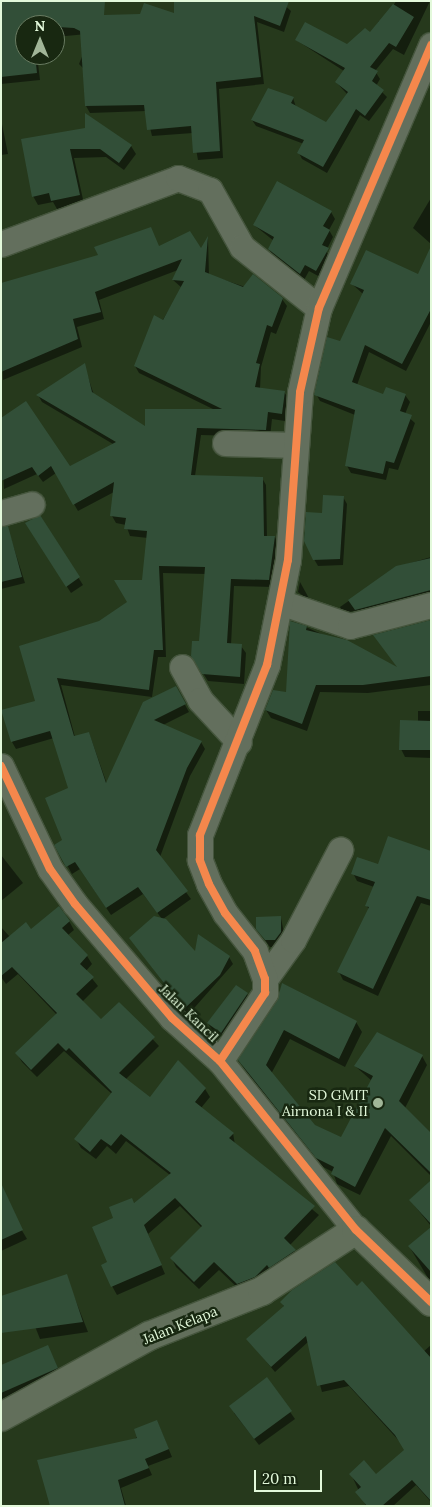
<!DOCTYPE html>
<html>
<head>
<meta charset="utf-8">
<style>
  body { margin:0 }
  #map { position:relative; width:432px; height:1507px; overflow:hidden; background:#26391c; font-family:Lora,serif }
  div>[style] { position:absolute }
  .shadow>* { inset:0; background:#0007 }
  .building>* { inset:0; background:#324f38 }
  .roads { filter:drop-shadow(1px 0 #45553d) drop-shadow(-1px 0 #45553d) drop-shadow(0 1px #45553d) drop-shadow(0 -1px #45553d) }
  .street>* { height:25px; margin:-12.5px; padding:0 12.5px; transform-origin:12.5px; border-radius:12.5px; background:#636f5d }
  .secondary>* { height:28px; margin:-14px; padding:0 14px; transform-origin:14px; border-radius:14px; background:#626f5b }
  .cycleway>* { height:8px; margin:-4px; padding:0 4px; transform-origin:4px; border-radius:4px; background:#f5874c }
  .dots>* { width:14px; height:14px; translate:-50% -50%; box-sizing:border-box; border:2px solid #182811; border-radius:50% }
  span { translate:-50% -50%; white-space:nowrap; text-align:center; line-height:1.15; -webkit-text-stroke:5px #182811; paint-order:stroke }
  .street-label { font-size:14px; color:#e3f9db }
  .poi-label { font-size:14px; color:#e3f9db }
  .right { translate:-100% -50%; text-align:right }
  .frame { position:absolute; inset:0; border:2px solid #e3f9db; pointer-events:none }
  .north { position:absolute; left:15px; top:15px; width:50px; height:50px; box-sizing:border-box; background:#182811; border:1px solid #697c62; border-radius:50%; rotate:0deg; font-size:14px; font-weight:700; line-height:20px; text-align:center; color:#e3f9db }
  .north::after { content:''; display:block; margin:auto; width:18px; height:22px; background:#a1b698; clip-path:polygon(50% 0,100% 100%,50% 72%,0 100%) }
  .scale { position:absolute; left:254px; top:1470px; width:68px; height:22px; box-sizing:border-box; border:2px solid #e3f9db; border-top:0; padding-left:6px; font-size:15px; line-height:18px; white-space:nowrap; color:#e3f9db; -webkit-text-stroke:4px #182811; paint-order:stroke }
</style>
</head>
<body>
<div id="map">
  <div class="shadow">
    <div style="clip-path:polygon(1px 1px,86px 1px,87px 34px,55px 37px,55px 25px,25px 25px,25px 55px,37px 55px,40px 80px,1px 84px)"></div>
    <div style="clip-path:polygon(174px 1px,280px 1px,291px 11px,284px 32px,257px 22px,264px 84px,219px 89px,223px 158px,198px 160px,193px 133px,152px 136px,146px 111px,90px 113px,86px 106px,86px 71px,79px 64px,98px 17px,198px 14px)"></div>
    <div style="clip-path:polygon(396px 1px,430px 1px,404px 55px,393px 49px,375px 71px,380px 79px,376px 86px,387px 97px,369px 121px,360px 115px,327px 173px,302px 159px,299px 153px,304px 144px,256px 126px,252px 120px,293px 98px,296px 107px,327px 124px,347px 94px,336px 82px,344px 71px,296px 40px,347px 45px,371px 34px,379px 21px,383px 23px)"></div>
    <div style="clip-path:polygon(1px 119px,8px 154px,1px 155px)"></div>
    <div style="clip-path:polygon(22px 140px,131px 146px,136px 154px,124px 170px,106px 157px,74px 158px,84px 204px,57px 209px,53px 202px,38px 205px,33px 196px)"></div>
    <div style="clip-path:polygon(431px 198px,431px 244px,413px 228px)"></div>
    <div style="clip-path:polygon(331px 212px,335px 219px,329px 230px,333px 237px,326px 251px,331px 259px,320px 277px,309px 271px,304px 280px,273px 256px,269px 249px,274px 241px,254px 225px)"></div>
    <div style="clip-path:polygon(208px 238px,209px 275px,282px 299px,287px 306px,276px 334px,271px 332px,261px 367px,260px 389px,284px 392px,289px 399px,285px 421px,272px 419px,270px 437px,201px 435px,195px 476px,262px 478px,266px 485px,267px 537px,275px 537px,279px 545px,273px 587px,234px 586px,231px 645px,241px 646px,246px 653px,244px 684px,208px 681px,192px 656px,200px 643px,206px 574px,163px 573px,166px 657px,158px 657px,152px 697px,61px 685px,75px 737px,89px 733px,107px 784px,175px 687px,189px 712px,163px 725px,201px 742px,205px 749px,190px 776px,160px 857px,191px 899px,163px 919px,196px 954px,229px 957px,233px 964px,188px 1015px,130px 938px,162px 919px,143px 894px,111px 915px,80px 869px,72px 874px,56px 845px,63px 841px,70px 789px,54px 738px,16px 749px,12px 742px,36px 702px,99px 622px,129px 603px,143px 581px,148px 538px,130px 536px,126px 525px,116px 523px,112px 516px,114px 492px,78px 511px,56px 473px,43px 482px,37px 474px,4px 489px,1px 419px,70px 468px,113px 444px,42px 402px,38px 395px,84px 365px,94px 395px,146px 428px,215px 410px,139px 373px,135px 366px,182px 288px,173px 280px,178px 270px,99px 300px,104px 319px,77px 327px,82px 347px,3px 380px,1px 284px,159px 247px,201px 251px)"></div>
    <div style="clip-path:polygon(431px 249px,431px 322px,406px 371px,369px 352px,357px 385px,384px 395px,405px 395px,410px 402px,405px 414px,415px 423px,398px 470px,389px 468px,386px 480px,351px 473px,347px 466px,355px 415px,320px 401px,316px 394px,363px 294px,352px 284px,419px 275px)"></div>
    <div style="clip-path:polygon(343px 497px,347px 504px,343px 565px,318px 566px,314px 559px,324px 514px)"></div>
    <div style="clip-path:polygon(40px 517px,83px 585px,71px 593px,31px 530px)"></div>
    <div style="clip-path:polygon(11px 539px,25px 583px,1px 589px,1px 542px)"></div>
    <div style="clip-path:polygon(431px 557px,431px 597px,343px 613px,340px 607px,397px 567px)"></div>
    <div style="clip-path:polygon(300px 582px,311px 602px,298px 592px)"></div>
    <div style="clip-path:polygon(431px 622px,431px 685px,368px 693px,320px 692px,307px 731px,271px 718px,266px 710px,287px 693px,306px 627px,399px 669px)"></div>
    <div style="clip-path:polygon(418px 711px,431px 711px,431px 758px,405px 757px,401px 749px,418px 722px)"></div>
    <div style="clip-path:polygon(431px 852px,431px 906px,421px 903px,378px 996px,343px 980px,339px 972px,369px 910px,367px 906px,374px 887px,357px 881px,353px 873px)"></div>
    <div style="clip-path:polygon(1px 855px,23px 883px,1px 901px)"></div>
    <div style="clip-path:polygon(281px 918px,285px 938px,279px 947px,270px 947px,257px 929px)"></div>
    <div style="clip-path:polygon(69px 921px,74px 930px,68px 935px,87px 956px,92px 964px,86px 971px,98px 986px,82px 1002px,101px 1021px,119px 1003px,159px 1046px,126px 1079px,150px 1099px,205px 1089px,210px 1097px,201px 1108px,233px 1133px,235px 1145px,319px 1215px,290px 1245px,300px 1259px,242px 1292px,219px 1270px,199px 1289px,176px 1267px,172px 1259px,202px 1228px,180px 1206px,148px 1234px,165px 1274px,117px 1295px,112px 1286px,109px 1262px,115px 1218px,170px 1175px,126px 1141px,116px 1154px,107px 1146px,96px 1159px,81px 1148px,76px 1139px,112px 1094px,64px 1051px,37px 1077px,22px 1062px,17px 1054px,57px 1015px,18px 974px,6px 984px,1px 977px,1px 927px,10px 937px)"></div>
    <div style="clip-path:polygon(283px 984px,356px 1022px,362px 1032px,345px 1067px,290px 1039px,271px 1074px,315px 1126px,341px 1139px,372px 1081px,355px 1066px,422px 1056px,427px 1065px,405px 1108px,431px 1134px,431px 1176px,391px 1136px,360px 1195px,337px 1184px,333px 1172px,323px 1167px,245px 1070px,239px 1060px,278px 1001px)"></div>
    <div style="clip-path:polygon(247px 994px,251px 1001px,226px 1039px,212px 1030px,208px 1023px)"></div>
    <div style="clip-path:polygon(431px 1180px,431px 1226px,410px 1200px)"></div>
    <div style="clip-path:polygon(1px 1195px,27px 1239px,1px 1251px)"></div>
    <div style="clip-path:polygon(431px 1228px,431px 1283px,409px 1246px)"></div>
    <div style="clip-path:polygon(66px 1276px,88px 1332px,40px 1339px,21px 1291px)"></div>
    <div style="clip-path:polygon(357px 1287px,423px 1352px,431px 1345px,431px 1502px,416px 1485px,393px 1506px,366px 1506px,351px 1474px,376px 1476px,406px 1450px,400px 1442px,349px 1386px,322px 1392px,308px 1342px,275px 1372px,248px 1340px,284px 1307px,282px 1302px)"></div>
    <div style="clip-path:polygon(51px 1353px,61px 1375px,1px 1402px,1px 1366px)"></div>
    <div style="clip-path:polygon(267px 1379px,295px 1419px,259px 1445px,234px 1413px)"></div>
    <div style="clip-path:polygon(157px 1421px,172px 1457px,148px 1466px,152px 1475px,121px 1488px,126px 1506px,51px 1506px)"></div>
  </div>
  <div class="building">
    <div style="clip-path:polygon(1px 1px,105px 1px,104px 15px,140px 14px,144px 3px,174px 13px,174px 1px,289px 1px,280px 26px,254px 16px,261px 77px,216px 82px,220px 151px,193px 153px,191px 126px,147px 130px,144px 105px,85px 106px,80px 31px,74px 28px,25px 25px,25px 55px,35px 55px,37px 73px,1px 77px)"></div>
    <div style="clip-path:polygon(393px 4px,414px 17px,396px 47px,389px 43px,370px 67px,378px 71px,372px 81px,384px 90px,365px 116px,356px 109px,323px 167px,297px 153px,304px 140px,251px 120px,268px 88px,294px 97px,291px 103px,326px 122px,348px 92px,335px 82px,345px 68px,295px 40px,305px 22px,347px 44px,365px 28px,370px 32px)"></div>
    <div style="clip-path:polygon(85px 113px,132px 145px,119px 163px,100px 149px,70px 149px,80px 195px,51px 201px,49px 193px,32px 197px,21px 139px,85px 128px)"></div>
    <div style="clip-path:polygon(277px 181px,332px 211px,323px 226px,330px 230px,322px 245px,329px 248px,316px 271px,305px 265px,300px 274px,268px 249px,274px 237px,253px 225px)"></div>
    <div style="clip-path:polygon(151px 227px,159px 246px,190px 231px,201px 248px,208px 236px,205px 272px,243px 287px,253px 274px,283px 298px,272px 327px,267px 325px,256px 363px,260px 364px,255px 387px,285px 391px,282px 414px,268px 412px,266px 430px,197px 428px,191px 475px,263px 477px,264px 536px,275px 536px,269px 580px,231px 579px,227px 643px,242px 644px,240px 677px,202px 674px,191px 656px,192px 641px,199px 641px,205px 567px,159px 566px,163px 650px,154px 650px,149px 690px,57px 678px,74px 736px,89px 732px,106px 783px,143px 702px,176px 686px,186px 704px,154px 720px,202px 741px,187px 768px,156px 850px,188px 891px,157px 913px,138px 887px,106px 908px,75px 862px,66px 867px,54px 845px,62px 840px,45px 798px,68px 788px,50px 731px,11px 742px,1px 710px,35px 701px,19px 646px,99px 621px,127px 602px,114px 580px,142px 580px,147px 531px,124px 529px,126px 518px,110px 516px,114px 482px,73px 505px,51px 466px,38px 476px,32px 467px,1px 481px,1px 418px,26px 401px,70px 466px,116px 442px,36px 395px,85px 363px,92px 392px,145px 426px,145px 409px,222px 409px,134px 366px,154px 315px,163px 320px,184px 281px,172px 280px,182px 259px,95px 292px,101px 312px,73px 319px,78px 339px,1px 372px,1px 283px,98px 255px,94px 247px)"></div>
    <div style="clip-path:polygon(431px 246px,431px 309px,402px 364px,365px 345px,352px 382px,383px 394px,386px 387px,406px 394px,400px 411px,412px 415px,394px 463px,386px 461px,383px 474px,345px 466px,355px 410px,314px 395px,327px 337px,340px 341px,364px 290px,350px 284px,366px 250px,418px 274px)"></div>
    <div style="clip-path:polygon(323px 495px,344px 496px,340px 559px,313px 560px,304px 541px,306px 512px,322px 513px)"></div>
    <div style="clip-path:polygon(40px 515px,80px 577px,66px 587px,25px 523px)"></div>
    <div style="clip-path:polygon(8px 526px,22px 577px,1px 582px,1px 527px)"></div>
    <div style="clip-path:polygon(431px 558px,431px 590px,355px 610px,348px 600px,396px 566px)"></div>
    <div style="clip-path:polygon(431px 620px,431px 676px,363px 685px,316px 685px,302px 724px,265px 710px,273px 690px,286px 692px,290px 621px,307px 626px,306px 630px,347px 640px,397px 667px,373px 635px)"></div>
    <div style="clip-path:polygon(400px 720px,431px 721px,431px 750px,399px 750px)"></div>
    <div style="clip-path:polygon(388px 836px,431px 851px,431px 900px,417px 896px,373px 989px,337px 972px,369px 907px,365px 906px,375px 882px,351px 874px,357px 857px,378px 864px)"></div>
    <div style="clip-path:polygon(59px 906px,70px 921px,62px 928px,88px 955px,80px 964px,94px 977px,76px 994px,101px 1019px,119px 1002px,155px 1037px,119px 1073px,150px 1097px,178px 1060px,206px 1088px,195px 1102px,234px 1133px,229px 1138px,315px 1206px,284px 1238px,296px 1250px,269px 1268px,267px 1265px,255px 1277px,237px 1284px,214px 1262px,194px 1282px,170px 1258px,202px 1226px,175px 1198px,144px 1225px,162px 1265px,111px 1287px,101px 1265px,107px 1262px,92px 1227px,113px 1218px,109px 1207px,132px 1198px,134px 1203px,171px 1173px,121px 1134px,111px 1146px,101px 1139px,90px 1152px,74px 1139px,112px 1092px,69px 1048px,66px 1051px,58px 1043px,31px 1070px,15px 1053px,57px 1013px,12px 967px,1px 976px,1px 943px,26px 922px,31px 929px)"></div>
    <div style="clip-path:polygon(154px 916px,166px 919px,195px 951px,198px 934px,230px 956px,220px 975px,184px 1009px,129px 938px)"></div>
    <div style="clip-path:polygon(281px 916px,281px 932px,275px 940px,265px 940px,256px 929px,256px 917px)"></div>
    <div style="clip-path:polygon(282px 983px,357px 1021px,339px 1059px,284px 1030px,266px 1065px,315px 1125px,341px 1137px,373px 1076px,354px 1066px,377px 1032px,423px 1055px,399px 1101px,431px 1133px,431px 1173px,385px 1128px,355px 1187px,331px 1174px,334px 1167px,316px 1158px,238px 1060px,277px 1001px)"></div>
    <div style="clip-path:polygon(236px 985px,248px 993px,221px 1033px,207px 1023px)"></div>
    <div style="clip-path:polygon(431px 1180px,431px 1224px,409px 1200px)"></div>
    <div style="clip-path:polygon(1px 1183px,23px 1230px,1px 1240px)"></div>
    <div style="clip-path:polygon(431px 1227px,431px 1272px,408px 1246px)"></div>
    <div style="clip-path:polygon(335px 1262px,357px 1286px,362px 1281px,431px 1358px,431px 1501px,412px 1480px,382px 1506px,367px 1506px,355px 1492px,361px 1487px,349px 1474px,364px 1460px,376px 1474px,404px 1450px,395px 1435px,344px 1380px,317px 1386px,306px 1336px,271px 1367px,246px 1339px,284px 1306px,280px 1302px,292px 1290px)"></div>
    <div style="clip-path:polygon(67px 1274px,83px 1322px,1px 1333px,1px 1296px)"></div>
    <div style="clip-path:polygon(48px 1345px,58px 1368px,1px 1393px,1px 1365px)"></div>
    <div style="clip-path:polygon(267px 1377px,292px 1411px,254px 1439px,229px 1406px)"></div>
    <div style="clip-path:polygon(157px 1420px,169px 1449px,145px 1459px,149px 1468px,118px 1480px,125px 1506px,50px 1506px,37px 1460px,137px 1438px,134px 1429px)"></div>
  </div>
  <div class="roads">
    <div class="street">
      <div style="left:1px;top:244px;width:189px;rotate:-20.4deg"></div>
      <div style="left:178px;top:178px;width:34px;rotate:21deg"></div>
      <div style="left:210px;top:190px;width:65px;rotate:60.7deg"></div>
      <div style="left:242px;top:247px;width:98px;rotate:38.4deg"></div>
      <div style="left:225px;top:443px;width:70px;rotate:1.6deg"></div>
      <div style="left:1px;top:513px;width:32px;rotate:-16deg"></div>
      <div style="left:280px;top:602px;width:74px;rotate:18.9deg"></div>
      <div style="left:350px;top:626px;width:84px;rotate:-14.5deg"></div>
      <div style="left:182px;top:667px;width:38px;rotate:61deg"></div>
      <div style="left:200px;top:700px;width:57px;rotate:47.1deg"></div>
      <div style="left:1px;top:766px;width:114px;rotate:64.6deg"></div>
      <div style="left:50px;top:869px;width:43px;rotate:54.5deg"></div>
      <div style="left:75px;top:904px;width:150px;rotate:49.6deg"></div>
      <div style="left:172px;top:1018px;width:64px;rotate:41.9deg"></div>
      <div style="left:220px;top:1061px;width:217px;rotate:51.2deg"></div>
      <div style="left:265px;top:979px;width:48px;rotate:-54.3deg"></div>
      <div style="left:293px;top:940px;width:102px;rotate:-62.4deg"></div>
      <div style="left:220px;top:1061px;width:82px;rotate:-56.5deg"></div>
      <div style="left:265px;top:993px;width:14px;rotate:-90deg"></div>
      <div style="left:265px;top:979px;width:30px;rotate:-110deg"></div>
      <div style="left:255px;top:951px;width:48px;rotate:-128.3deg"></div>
      <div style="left:225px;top:913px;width:33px;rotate:-119deg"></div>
      <div style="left:209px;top:884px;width:26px;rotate:-111deg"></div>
      <div style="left:200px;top:860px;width:25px;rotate:-90deg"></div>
      <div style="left:200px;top:835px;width:183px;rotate:-68.5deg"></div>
      <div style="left:267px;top:665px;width:107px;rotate:-78.7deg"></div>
      <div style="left:288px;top:560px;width:168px;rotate:-85.9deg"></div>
      <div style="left:300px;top:392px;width:86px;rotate:-77.3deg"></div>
      <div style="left:319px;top:308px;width:286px;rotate:-66.9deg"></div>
    </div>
    <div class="secondary">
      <div style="left:1px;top:1417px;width:169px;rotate:-28.7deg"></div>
      <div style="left:149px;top:1336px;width:122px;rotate:-21.7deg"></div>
      <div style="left:262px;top:1291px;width:112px;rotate:-33deg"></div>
      <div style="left:356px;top:1230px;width:104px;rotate:43.8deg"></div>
    </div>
  </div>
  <div class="cycleway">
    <div style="left:1px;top:766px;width:114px;rotate:64.6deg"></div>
    <div style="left:50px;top:869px;width:43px;rotate:54.5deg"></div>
    <div style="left:75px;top:904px;width:150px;rotate:49.6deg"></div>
    <div style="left:172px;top:1018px;width:64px;rotate:41.9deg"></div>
    <div style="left:220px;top:1061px;width:217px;rotate:51.2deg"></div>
    <div style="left:356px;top:1230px;width:104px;rotate:43.8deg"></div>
    <div style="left:220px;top:1061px;width:82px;rotate:-56.5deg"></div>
    <div style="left:265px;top:993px;width:14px;rotate:-90deg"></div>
    <div style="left:265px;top:979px;width:30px;rotate:-110deg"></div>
    <div style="left:255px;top:951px;width:48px;rotate:-128.3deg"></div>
    <div style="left:225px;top:913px;width:33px;rotate:-119deg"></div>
    <div style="left:209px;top:884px;width:26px;rotate:-111deg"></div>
    <div style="left:200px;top:860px;width:25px;rotate:-90deg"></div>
    <div style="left:200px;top:835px;width:183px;rotate:-68.5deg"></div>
    <div style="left:267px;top:665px;width:107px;rotate:-78.7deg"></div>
    <div style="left:288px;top:560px;width:168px;rotate:-85.9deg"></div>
    <div style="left:300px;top:392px;width:86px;rotate:-77.3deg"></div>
    <div style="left:319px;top:308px;width:286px;rotate:-66.9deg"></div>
  </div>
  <div class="dots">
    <div style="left:378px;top:1103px;background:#a1b698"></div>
  </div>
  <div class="street-label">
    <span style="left:189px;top:1013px;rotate:44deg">Jalan Kancil</span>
    <span style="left:180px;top:1325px;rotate:-22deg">Jalan Kelapa</span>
  </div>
  <div class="poi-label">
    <span class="right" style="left:368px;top:1103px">SD GMIT<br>Airnona I &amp; II</span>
  </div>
  <div class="frame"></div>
  <div class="north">N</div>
  <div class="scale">20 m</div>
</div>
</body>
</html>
